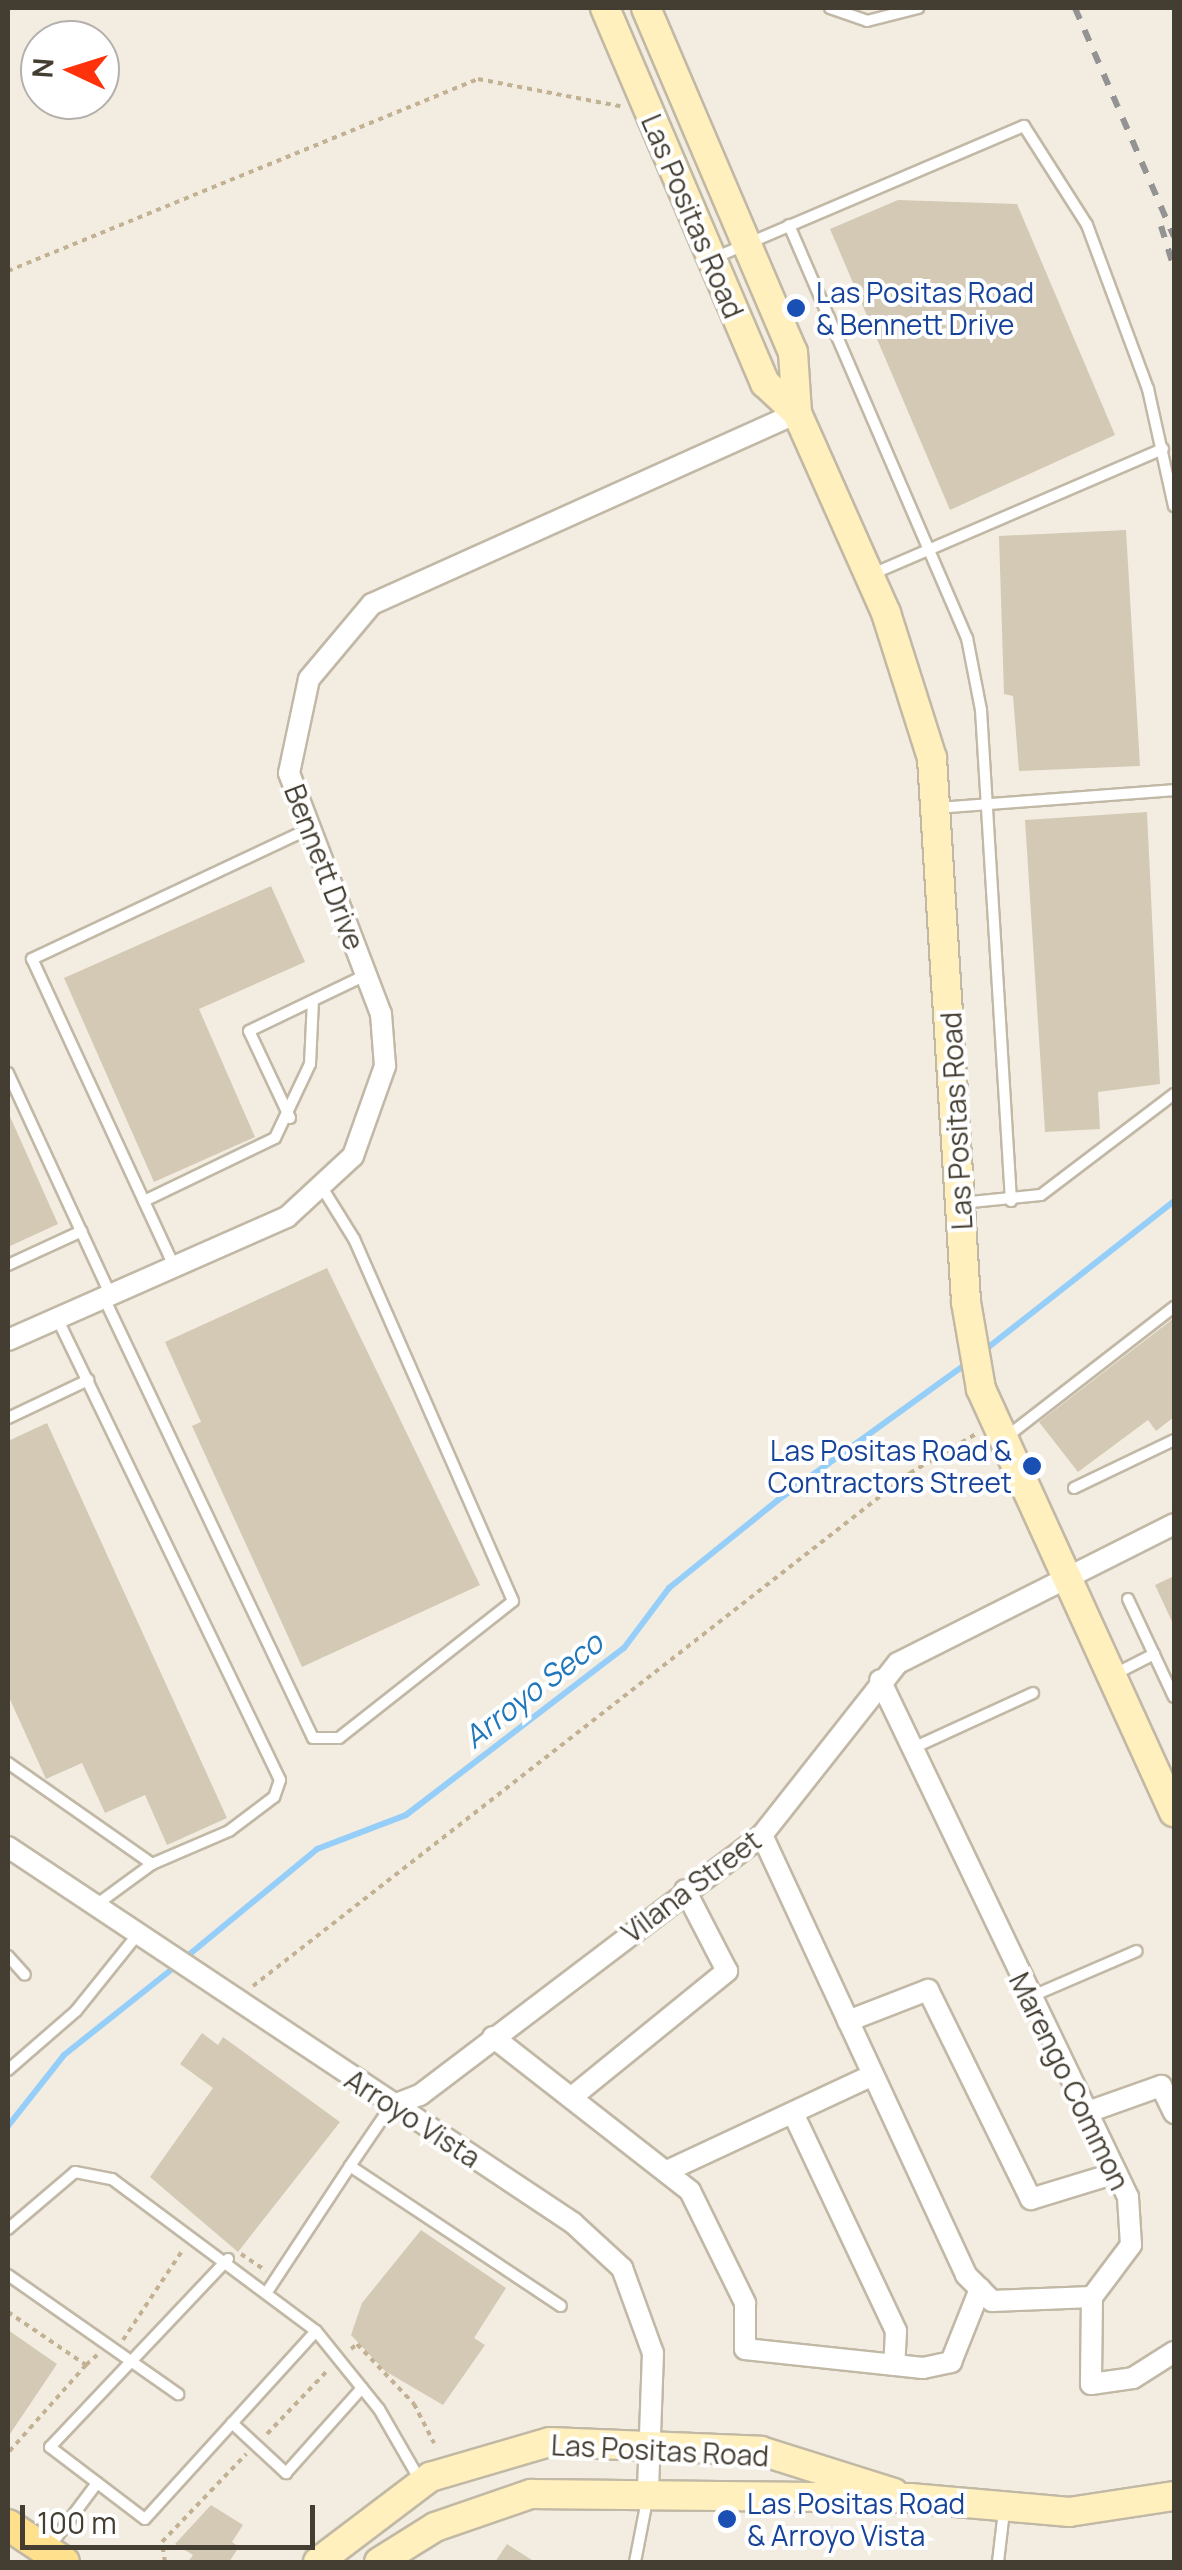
<!DOCTYPE html>
<html>
<head>
<meta charset="utf-8">
<style>
  body { margin:0 }
  #map { position:relative; width:1182px; height:2570px; overflow:hidden; background:#f3ede1; font-family:Manrope,sans-serif }
  div>[style] { position:absolute }
  .stream>* { height:6px; margin:-3px; padding:0 3px; transform-origin:3px; border-radius:3px; background:#95cef8 }
  .building>* { inset:0; background:#d4c9b5 }
  .path>* { height:4px; margin-top:-2px; transform-origin:0; background:repeating-linear-gradient(90deg,#c2b192 0 5px,transparent 0 10px) }
  .roads { filter:drop-shadow(2px 0 #c1b8a5) drop-shadow(-2px 0 #c1b8a5) drop-shadow(0 2px #c1b8a5) drop-shadow(0 -2px #c1b8a5) }
  .service>* { height:10px; margin:-5px; padding:0 5px; transform-origin:5px; border-radius:5px; background:#fff }
  .minor>* { height:20px; margin:-10px; padding:0 10px; transform-origin:10px; border-radius:10px; background:#fff }
  .secondary>* { height:28px; margin:-14px; padding:0 14px; transform-origin:14px; border-radius:14px; background:#fff0be }
  .primary>* { height:30px; margin:-15px; padding:0 15px; transform-origin:15px; border-radius:15px; background:#ffe08d }
  .rail>* { height:6px; margin-top:-3px; transform-origin:0; background:repeating-linear-gradient(90deg,#939393 0 12px,transparent 0 24px) }
  .dots>* { width:28px; height:28px; translate:-50% -50%; box-sizing:border-box; border:5px solid #fff; border-radius:50% }
  span { translate:-50% -50%; white-space:nowrap; text-align:center; line-height:1.15; -webkit-text-stroke:8px #fff; paint-order:stroke }
  .street-label { font-size:28px; color:#443d31 }
  .transit-label { font-size:28px; color:#164399 }
  .left { translate:0 -50%; text-align:left }
  .right { translate:-100% -50%; text-align:right }
  .water-label { font-size:30px; color:#2077ba; font-style:italic }
  .frame { position:absolute; inset:0; border:10px solid #443d31; pointer-events:none }
  .north { position:absolute; left:20px; top:20px; width:100px; height:100px; box-sizing:border-box; background:#fff; border:2px solid #b4b1ad; border-radius:50%; rotate:274deg; font-size:28px; font-weight:700; line-height:40px; text-align:center; color:#443d31 }
  .north::after { content:''; display:block; margin:auto; width:35px; height:45px; background:#ff320b; clip-path:polygon(50% 0,100% 100%,50% 72%,0 100%) }
  .scale { position:absolute; left:20px; top:2505px; width:295px; height:45px; box-sizing:border-box; border:5px solid #443d31; border-top:0; padding-left:12px; font-size:30px; line-height:35px; white-space:nowrap; color:#443d31; -webkit-text-stroke:8px #fff; paint-order:stroke }
</style>
</head>
<body>
<div id="map">
  <div class="stream">
    <div style="left:981px;top:1353px;width:246px;rotate:-38.2deg"></div>
    <div style="left:185px;top:1958px;width:171px;rotate:-39.5deg"></div>
    <div style="left:317px;top:1849px;width:95px;rotate:-20.9deg"></div>
    <div style="left:406px;top:1815px;width:275px;rotate:-37.5deg"></div>
    <div style="left:624px;top:1648px;width:75px;rotate:-53.1deg"></div>
    <div style="left:669px;top:1588px;width:140px;rotate:-38.9deg"></div>
    <div style="left:778px;top:1500px;width:233px;rotate:-35.9deg"></div>
    <div style="left:8px;top:2126px;width:90px;rotate:-51.7deg"></div>
    <div style="left:64px;top:2055px;width:143px;rotate:-38.5deg"></div>
  </div>
  <div class="building">
    <div style="clip-path:polygon(898px 200px,1017px 204px,1115px 435px,950px 510px,830px 229px)"></div>
    <div style="clip-path:polygon(1126px 530px,1140px 766px,1019px 771px,1013px 696px,1004px 694px,999px 536px)"></div>
    <div style="clip-path:polygon(1147px 812px,1160px 1084px,1098px 1092px,1100px 1129px,1045px 1132px,1025px 820px)"></div>
    <div style="clip-path:polygon(271px 886px,305px 962px,199px 1009px,255px 1137px,154px 1182px,64px 978px)"></div>
    <div style="clip-path:polygon(8px 1112px,58px 1224px,8px 1247px)"></div>
    <div style="clip-path:polygon(327px 1268px,480px 1585px,302px 1667px,192px 1426px,201px 1422px,165px 1342px)"></div>
    <div style="clip-path:polygon(1174px 1318px,1174px 1417px,1156px 1431px,1148px 1420px,1078px 1472px,1039px 1422px)"></div>
    <div style="clip-path:polygon(47px 1423px,227px 1818px,167px 1845px,145px 1795px,105px 1813px,82px 1763px,46px 1779px,8px 1695px,8px 1441px)"></div>
    <div style="clip-path:polygon(1174px 1576px,1174px 1626px,1155px 1585px)"></div>
    <div style="clip-path:polygon(202px 2033px,218px 2045px,223px 2037px,340px 2122px,238px 2252px,150px 2177px,213px 2088px,180px 2064px)"></div>
    <div style="clip-path:polygon(421px 2230px,506px 2288px,474px 2338px,485px 2345px,443px 2405px,385px 2371px,351px 2335px,362px 2303px)"></div>
    <div style="clip-path:polygon(8px 2330px,57px 2364px,8px 2437px)"></div>
    <div style="clip-path:polygon(211px 2505px,243px 2525px,232px 2542px,239px 2547px,229px 2562px,188px 2562px,193px 2555px,175px 2544px)"></div>
    <div style="clip-path:polygon(507px 2544px,535px 2562px,495px 2562px)"></div>
  </div>
  <div class="path">
    <div style="left:8px;top:271px;width:508px;rotate:-22.22deg"></div>
    <div style="left:478px;top:79px;width:145px;rotate:10.8deg"></div>
    <div style="left:253px;top:1986px;width:834px;rotate:-37.98deg"></div>
    <div style="left:910px;top:1473px;width:77px;rotate:-30.6deg"></div>
    <div style="left:241px;top:2254px;width:30px;rotate:34deg"></div>
    <div style="left:8px;top:2312px;width:94px;rotate:34.2deg"></div>
    <div style="left:86px;top:2365px;width:118px;rotate:131.6deg"></div>
    <div style="left:123px;top:2340px;width:110px;rotate:-56.5deg"></div>
    <div style="left:351px;top:2349px;width:8px;rotate:-40deg"></div>
    <div style="left:357px;top:2344px;width:83px;rotate:46.5deg"></div>
    <div style="left:414px;top:2404px;width:44px;rotate:62.9deg"></div>
    <div style="left:86px;top:2365px;width:15px;rotate:-42deg"></div>
    <div style="left:267px;top:2434px;width:90px;rotate:-46.4deg"></div>
    <div style="left:165px;top:2562px;width:20px;rotate:-99deg"></div>
    <div style="left:162px;top:2542px;width:122px;rotate:-46.3deg"></div>
  </div>
  <div class="roads">
    <div class="service">
      <div style="left:830px;top:8px;width:39px;rotate:19deg"></div>
      <div style="left:867px;top:21px;width:53px;rotate:-14.3deg"></div>
      <div style="left:789px;top:225px;width:450px;rotate:66.7deg"></div>
      <div style="left:967px;top:638px;width:73px;rotate:79deg"></div>
      <div style="left:981px;top:710px;width:492px;rotate:86.5deg"></div>
      <div style="left:714px;top:258px;width:337px;rotate:-23.1deg"></div>
      <div style="left:1024px;top:126px;width:117px;rotate:57.5deg"></div>
      <div style="left:1087px;top:225px;width:175px;rotate:69.6deg"></div>
      <div style="left:1148px;top:389px;width:120px;rotate:77.5deg"></div>
      <div style="left:870px;top:575px;width:319px;rotate:-23.3deg"></div>
      <div style="left:937px;top:808px;width:238px;rotate:-4.3deg"></div>
      <div style="left:8px;top:1073px;width:243px;rotate:65.2deg"></div>
      <div style="left:290px;top:1118px;width:96px;rotate:-115.2deg"></div>
      <div style="left:249px;top:1031px;width:130px;rotate:-25.6deg"></div>
      <div style="left:144px;top:1201px;width:145px;rotate:-25.7deg"></div>
      <div style="left:275px;top:1138px;width:82px;rotate:-64.7deg"></div>
      <div style="left:310px;top:1064px;width:63px;rotate:-87.3deg"></div>
      <div style="left:961px;top:1203px;width:80px;rotate:-5.7deg"></div>
      <div style="left:1041px;top:1195px;width:167px;rotate:-37.2deg"></div>
      <div style="left:8px;top:1265px;width:81px;rotate:-24.7deg"></div>
      <div style="left:174px;top:1266px;width:338px;rotate:-114.8deg"></div>
      <div style="left:32px;top:959px;width:307px;rotate:-25.2deg"></div>
      <div style="left:104px;top:1298px;width:487px;rotate:64.6deg"></div>
      <div style="left:313px;top:1738px;width:26px"></div>
      <div style="left:339px;top:1738px;width:221px;rotate:-38.2deg"></div>
      <div style="left:513px;top:1601px;width:395px;rotate:-113.7deg"></div>
      <div style="left:354px;top:1239px;width:59px;rotate:-121.8deg"></div>
      <div style="left:57px;top:1318px;width:513px;rotate:64.23deg"></div>
      <div style="left:280px;top:1780px;width:18px;rotate:109deg"></div>
      <div style="left:274px;top:1797px;width:56px;rotate:142.9deg"></div>
      <div style="left:229px;top:1831px;width:84px;rotate:156.8deg"></div>
      <div style="left:152px;top:1864px;width:69px;rotate:143.8deg"></div>
      <div style="left:8px;top:1418px;width:89px;rotate:-25.4deg"></div>
      <div style="left:1005px;top:1438px;width:214px;rotate:-37.8deg"></div>
      <div style="left:1074px;top:1488px;width:111px;rotate:-25.6deg"></div>
      <div style="left:1128px;top:1599px;width:108px;rotate:64.9deg"></div>
      <div style="left:1115px;top:1674px;width:44px;rotate:-27.1deg"></div>
      <div style="left:913px;top:1748px;width:132px;rotate:-24.6deg"></div>
      <div style="left:8px;top:1763px;width:176px;rotate:35deg"></div>
      <div style="left:8px;top:1956px;width:25px;rotate:48deg"></div>
      <div style="left:1030px;top:1997px;width:116px;rotate:-23.3deg"></div>
      <div style="left:8px;top:2070px;width:90px;rotate:-40.9deg"></div>
      <div style="left:76px;top:2011px;width:99px;rotate:-51.2deg"></div>
      <div style="left:350px;top:2166px;width:73px;rotate:-55.7deg"></div>
      <div style="left:8px;top:2229px;width:88px;rotate:-40.4deg"></div>
      <div style="left:75px;top:2172px;width:38px;rotate:11deg"></div>
      <div style="left:112px;top:2179px;width:254px;rotate:36.7deg"></div>
      <div style="left:316px;top:2331px;width:100px;rotate:51.1deg"></div>
      <div style="left:379px;top:2409px;width:84px;rotate:60.1deg"></div>
      <div style="left:228px;top:2259px;width:259px;rotate:133.4deg"></div>
      <div style="left:50px;top:2447px;width:119px;rotate:37.2deg"></div>
      <div style="left:145px;top:2519px;width:254px;rotate:-47.7deg"></div>
      <div style="left:8px;top:2275px;width:208px;rotate:35deg"></div>
      <div style="left:269px;top:2289px;width:147px;rotate:-56.6deg"></div>
      <div style="left:350px;top:2166px;width:253px;rotate:33.6deg"></div>
      <div style="left:232px;top:2423px;width:74px;rotate:42.8deg"></div>
      <div style="left:286px;top:2473px;width:114px;rotate:-48.2deg"></div>
      <div style="left:50px;top:2546px;width:79px;rotate:-53.3deg"></div>
      <div style="left:635px;top:2562px;width:68px;rotate:-79deg"></div>
      <div style="left:998px;top:2562px;width:51px;rotate:-83.3deg"></div>
    </div>
    <div class="minor">
      <div style="left:8px;top:1340px;width:305px;rotate:-23.8deg"></div>
      <div style="left:287px;top:1217px;width:90px;rotate:-42.7deg"></div>
      <div style="left:353px;top:1156px;width:96px;rotate:-70.4deg"></div>
      <div style="left:385px;top:1066px;width:52px;rotate:-94.4deg"></div>
      <div style="left:381px;top:1014px;width:258px;rotate:-110.9deg"></div>
      <div style="left:289px;top:773px;width:96px;rotate:-78deg"></div>
      <div style="left:309px;top:679px;width:98px;rotate:-50deg"></div>
      <div style="left:372px;top:604px;width:466px;rotate:-24.2deg"></div>
      <div style="left:762px;top:1835px;width:485px;rotate:65.1deg"></div>
      <div style="left:966px;top:2275px;width:37px;rotate:45deg"></div>
      <div style="left:992px;top:2301px;width:100px;rotate:-2.3deg"></div>
      <div style="left:1092px;top:2297px;width:65px;rotate:-53.1deg"></div>
      <div style="left:1131px;top:2245px;width:48px;rotate:-93.6deg"></div>
      <div style="left:1128px;top:2197px;width:573px;rotate:-115.63deg"></div>
      <div style="left:8px;top:1847px;width:679px;rotate:33.64deg"></div>
      <div style="left:573px;top:2223px;width:67px;rotate:42.6deg"></div>
      <div style="left:622px;top:2268px;width:90px;rotate:70deg"></div>
      <div style="left:653px;top:2353px;width:139px;rotate:92.1deg"></div>
      <div style="left:848px;top:2021px;width:86px;rotate:-21.2deg"></div>
      <div style="left:928px;top:1990px;width:233px;rotate:63.8deg"></div>
      <div style="left:1031px;top:2199px;width:89px;rotate:-17deg"></div>
      <div style="left:493px;top:2037px;width:250px;rotate:38deg"></div>
      <div style="left:690px;top:2191px;width:125px;rotate:63.8deg"></div>
      <div style="left:745px;top:2303px;width:46px;rotate:90deg"></div>
      <div style="left:745px;top:2349px;width:179px;rotate:6.1deg"></div>
      <div style="left:923px;top:2368px;width:29px;rotate:-12deg"></div>
      <div style="left:951px;top:2362px;width:79px;rotate:-68.3deg"></div>
      <div style="left:572px;top:2097px;width:200px;rotate:-39.1deg"></div>
      <div style="left:727px;top:1971px;width:91px;rotate:-117.4deg"></div>
      <div style="left:391px;top:2106px;width:31px;rotate:-21deg"></div>
      <div style="left:420px;top:2095px;width:430px;rotate:-37.2deg"></div>
      <div style="left:762px;top:1835px;width:219px;rotate:-51.7deg"></div>
      <div style="left:898px;top:1663px;width:309px;rotate:-26.7deg"></div>
      <div style="left:793px;top:2113px;width:241px;rotate:64.7deg"></div>
      <div style="left:896px;top:2331px;width:34px;rotate:93deg"></div>
      <div style="left:1085px;top:2113px;width:81px;rotate:-19.6deg"></div>
      <div style="left:1161px;top:2086px;width:30px;rotate:64deg"></div>
      <div style="left:667px;top:2171px;width:227px;rotate:-25deg"></div>
      <div style="left:1092px;top:2297px;width:87px;rotate:90.7deg"></div>
      <div style="left:1091px;top:2384px;width:42px;rotate:-8.1deg"></div>
      <div style="left:1133px;top:2378px;width:49px;rotate:-32.4deg"></div>
    </div>
    <div class="secondary">
      <div style="left:605px;top:8px;width:408px;rotate:66.9deg"></div>
      <div style="left:765px;top:383px;width:44px;rotate:43.2deg"></div>
      <div style="left:646px;top:8px;width:374px;rotate:66.9deg"></div>
      <div style="left:793px;top:352px;width:61px;rotate:86.2deg"></div>
      <div style="left:797px;top:413px;width:219px;rotate:66deg"></div>
      <div style="left:886px;top:613px;width:152px;rotate:72.4deg"></div>
      <div style="left:932px;top:758px;width:545px;rotate:86.42deg"></div>
      <div style="left:966px;top:1302px;width:88px;rotate:80.2deg"></div>
      <div style="left:981px;top:1389px;width:465px;rotate:65.5deg"></div>
      <div style="left:318px;top:2562px;width:141px;rotate:-37.2deg"></div>
      <div style="left:430px;top:2477px;width:125px;rotate:-16.3deg"></div>
      <div style="left:550px;top:2442px;width:211px;rotate:2.4deg"></div>
      <div style="left:761px;top:2451px;width:139px;rotate:17.5deg"></div>
      <div style="left:379px;top:2562px;width:66px;rotate:-32deg"></div>
      <div style="left:435px;top:2527px;width:102px;rotate:-19deg"></div>
      <div style="left:531px;top:2494px;width:379px;rotate:0.6deg"></div>
      <div style="left:910px;top:2498px;width:160px;rotate:5deg"></div>
      <div style="left:1069px;top:2512px;width:106px;rotate:-8.7deg"></div>
    </div>
    <div class="primary">
      <div style="left:8px;top:2525px;width:67px;rotate:33.5deg"></div>
    </div>
  </div>
  <div class="rail">
    <div style="left:1075px;top:8px;width:249px;rotate:66.6deg"></div>
    <div style="left:1161px;top:226px;width:44px;rotate:72.8deg"></div>
  </div>
  <div class="dots">
    <div style="left:796px;top:308px;background:#1a4fb4"></div>
    <div style="left:1032px;top:1466px;background:#1a4fb4"></div>
    <div style="left:727px;top:2519px;background:#1a4fb4"></div>
  </div>
  <div class="street-label">
    <span style="left:693px;top:216px;rotate:67deg">Las Positas Road</span>
    <span style="left:325px;top:867px;rotate:69deg">Bennett Drive</span>
    <span style="left:956px;top:1121px;rotate:-93deg">Las Positas Road</span>
    <span style="left:691px;top:1886px;rotate:-37deg">Vilana Street</span>
    <span style="left:1070px;top:2081px;rotate:64deg">Marengo Common</span>
    <span style="left:413px;top:2118px;rotate:33deg">Arroyo Vista</span>
    <span style="left:660px;top:2450px;rotate:3deg">Las Positas Road</span>
  </div>
  <div class="transit-label">
    <span class="left" style="left:816px;top:308px">Las Positas Road<br>&amp; Bennett Drive</span>
    <span class="right" style="left:1012px;top:1466px">Las Positas Road &amp;<br>Contractors Street</span>
    <span class="left" style="left:747px;top:2519px">Las Positas Road<br>&amp; Arroyo Vista</span>
  </div>
  <div class="water-label">
    <span style="left:533px;top:1690px;rotate:-38deg">Arroyo Seco</span>
  </div>
  <div class="frame"></div>
  <div class="north">N</div>
  <div class="scale">100 m</div>
</div>
</body>
</html>
